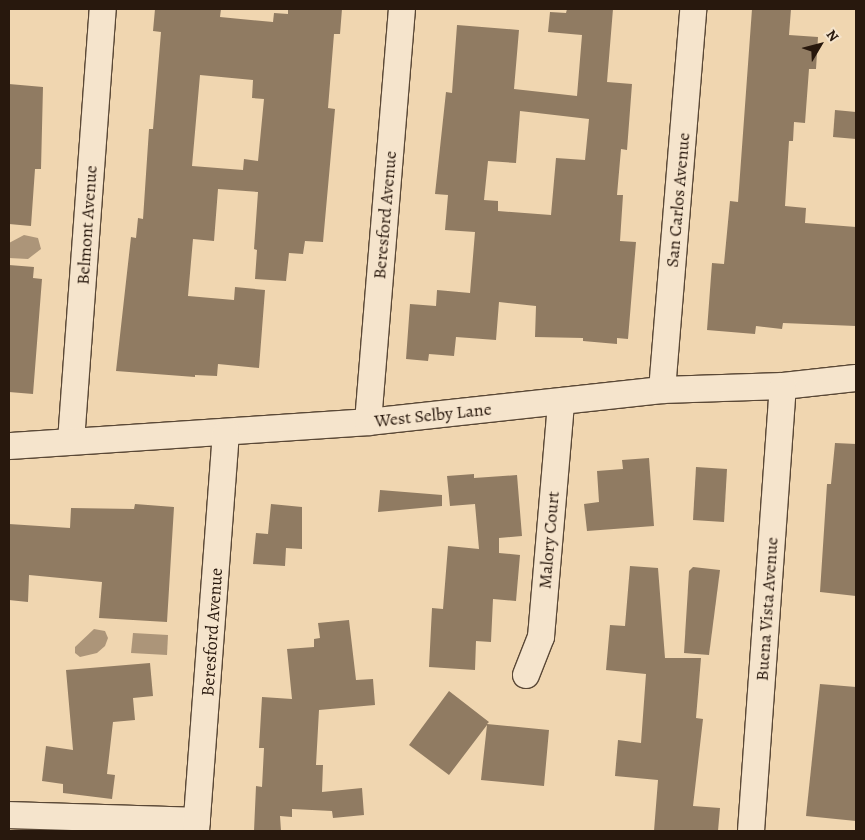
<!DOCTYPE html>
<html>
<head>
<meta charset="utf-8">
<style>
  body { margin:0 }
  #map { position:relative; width:865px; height:840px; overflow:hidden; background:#f0d6b0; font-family:Alegreya,serif }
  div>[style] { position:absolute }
  .water>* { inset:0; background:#ac9579 }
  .building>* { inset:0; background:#907b62 }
  .roads { filter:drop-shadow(1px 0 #5a4836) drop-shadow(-1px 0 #5a4836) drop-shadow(0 1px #5a4836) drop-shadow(0 -1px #5a4836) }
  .minor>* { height:26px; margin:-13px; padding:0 13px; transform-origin:13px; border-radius:13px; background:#f5e4cc }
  span { translate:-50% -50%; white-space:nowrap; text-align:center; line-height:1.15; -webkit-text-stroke:4.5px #f5e4cc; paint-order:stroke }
  .street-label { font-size:18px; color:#28180d }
  .frame { position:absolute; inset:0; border:10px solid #28180d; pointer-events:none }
  .north { position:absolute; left:795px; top:20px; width:50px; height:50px; -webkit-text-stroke:4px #f5e4cc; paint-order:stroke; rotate:53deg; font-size:14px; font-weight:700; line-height:20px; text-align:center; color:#28180d }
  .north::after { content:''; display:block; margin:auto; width:18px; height:22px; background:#28180d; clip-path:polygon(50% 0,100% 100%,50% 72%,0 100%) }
</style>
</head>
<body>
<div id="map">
  <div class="water">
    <div style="clip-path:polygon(24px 235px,38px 238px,41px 249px,28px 259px,9px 258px,9px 243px)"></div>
    <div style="clip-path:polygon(94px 629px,105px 631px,108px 638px,105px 646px,97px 653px,80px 657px,75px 653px,75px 647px)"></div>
    <div style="clip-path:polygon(133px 633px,168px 635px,167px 655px,131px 653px)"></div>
  </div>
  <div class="building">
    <div style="clip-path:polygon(evenodd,155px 9px,221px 9px,220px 17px,273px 22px,274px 13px,288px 14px,288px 9px,342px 9px,340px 34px,334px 34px,328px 108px,335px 109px,323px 242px,305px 241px,303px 254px,289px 253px,286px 281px,255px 279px,257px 250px,254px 249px,258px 192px,218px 189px,214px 241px,193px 239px,188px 296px,234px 300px,235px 287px,265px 290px,259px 368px,218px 364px,217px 376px,195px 375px,195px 377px,116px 371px,131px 237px,136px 238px,138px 218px,143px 219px,149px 129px,153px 129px,161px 32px,153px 31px,155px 9px,200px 75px,253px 80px,252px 98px,264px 99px,258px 161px,244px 159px,243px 170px,192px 166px,200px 75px)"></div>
    <div style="clip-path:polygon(evenodd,567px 9px,613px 9px,607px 82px,632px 84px,627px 150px,621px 149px,617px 195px,623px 195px,620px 241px,636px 242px,628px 339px,617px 338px,617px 344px,583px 341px,583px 338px,535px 337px,536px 306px,499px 302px,496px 340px,456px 337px,454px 356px,429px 354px,428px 361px,406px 359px,410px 304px,436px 306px,437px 290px,470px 293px,475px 232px,445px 230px,448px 195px,435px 194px,446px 92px,452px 93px,457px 25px,519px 30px,514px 89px,577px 96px,582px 35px,548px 32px,550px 12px,566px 13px,567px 9px,520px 111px,589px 119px,585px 160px,556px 158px,551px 215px,498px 211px,498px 201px,484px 200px,488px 161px,516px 163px,520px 111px)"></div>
    <div style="clip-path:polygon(752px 9px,791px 9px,789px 35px,818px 37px,816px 69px,809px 69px,805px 123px,794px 122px,793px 141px,789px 141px,785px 206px,806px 208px,805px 223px,856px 227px,856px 326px,783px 323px,782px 329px,756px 326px,755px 334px,707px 330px,712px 263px,724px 264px,730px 201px,738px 202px)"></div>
    <div style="clip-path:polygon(9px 84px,43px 87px,41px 169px,35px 169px,31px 226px,9px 224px)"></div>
    <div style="clip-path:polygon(835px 110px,856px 112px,856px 139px,833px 137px)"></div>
    <div style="clip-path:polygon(9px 265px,34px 267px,33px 278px,42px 279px,33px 394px,9px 392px)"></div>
    <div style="clip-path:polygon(835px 443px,856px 444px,856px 596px,820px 592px,827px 484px,831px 484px)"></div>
    <div style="clip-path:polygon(649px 458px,654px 526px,587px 531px,584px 504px,599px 502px,597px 471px,623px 469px,622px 460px)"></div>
    <div style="clip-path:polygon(696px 467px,727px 469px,724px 522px,693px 520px)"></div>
    <div style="clip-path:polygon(474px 474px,474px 478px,517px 475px,522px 536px,499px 538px,499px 553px,520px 555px,516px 601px,493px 599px,491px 642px,476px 641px,475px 670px,429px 667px,432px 608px,443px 609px,448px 546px,479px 549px,475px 504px,450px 506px,447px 476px)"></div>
    <div style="clip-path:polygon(380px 490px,442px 495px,442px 506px,378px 512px)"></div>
    <div style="clip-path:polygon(135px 504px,174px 507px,167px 622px,99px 618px,102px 582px,29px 575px,28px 602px,9px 600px,9px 524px,70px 528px,71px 508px,134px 509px)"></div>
    <div style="clip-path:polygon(271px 504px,302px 507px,302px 549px,286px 548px,285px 566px,253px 564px,256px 533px,268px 534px)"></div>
    <div style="clip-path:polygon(630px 566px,658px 568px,665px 658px,701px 658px,696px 718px,703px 719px,693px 806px,720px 808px,718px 831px,654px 831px,658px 780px,615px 776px,618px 740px,641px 743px,646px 674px,606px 670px,610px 625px,625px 626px)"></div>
    <div style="clip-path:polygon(693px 567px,720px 570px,709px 655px,684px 653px,689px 571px)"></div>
    <div style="clip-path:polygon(349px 620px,356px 680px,373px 679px,375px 705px,319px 710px,316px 765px,323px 765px,322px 792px,362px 788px,364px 815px,333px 818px,332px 811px,292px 809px,292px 817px,280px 816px,281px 831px,254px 831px,256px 786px,262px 787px,264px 748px,259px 748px,262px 697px,292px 699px,287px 649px,314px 647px,314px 639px,320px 638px,318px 623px)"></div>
    <div style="clip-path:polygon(150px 663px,153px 696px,133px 698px,135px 720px,113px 722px,107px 774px,115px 775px,112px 799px,63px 793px,63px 784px,42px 781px,46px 746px,73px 750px,66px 670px)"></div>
    <div style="clip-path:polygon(820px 684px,856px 687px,856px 821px,806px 816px)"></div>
    <div style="clip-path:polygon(449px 691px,489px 722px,487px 724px,549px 730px,544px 786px,481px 780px,487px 725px,449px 775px,409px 745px)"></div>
  </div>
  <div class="roads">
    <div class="minor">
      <div style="left:662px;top:390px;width:382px;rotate:-85.3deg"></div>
      <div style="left:368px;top:422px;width:414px;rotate:-85.3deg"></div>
      <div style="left:71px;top:441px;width:433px;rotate:-85.8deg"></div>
      <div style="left:9px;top:446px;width:360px;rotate:-3.8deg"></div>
      <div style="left:368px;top:422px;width:296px;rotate:-6.2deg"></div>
      <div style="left:662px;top:390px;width:121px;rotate:-1.9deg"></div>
      <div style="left:783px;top:386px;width:73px;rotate:-6.3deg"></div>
      <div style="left:526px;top:675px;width:41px;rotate:-68.5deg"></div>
      <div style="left:541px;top:637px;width:236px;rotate:-85.1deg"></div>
      <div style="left:9px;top:815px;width:188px;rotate:1.8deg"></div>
      <div style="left:196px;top:831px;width:400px;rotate:-85.7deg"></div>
      <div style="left:751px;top:831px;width:446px;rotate:-85.9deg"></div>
    </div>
  </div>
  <div class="street-label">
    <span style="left:678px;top:200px;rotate:-85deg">San Carlos Avenue</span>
    <span style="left:385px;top:215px;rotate:-85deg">Beresford Avenue</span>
    <span style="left:87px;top:225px;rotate:-86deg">Belmont Avenue</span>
    <span style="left:433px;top:415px;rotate:-6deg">West Selby Lane</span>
    <span style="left:549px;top:540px;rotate:-85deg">Malory Court</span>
    <span style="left:767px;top:609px;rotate:-86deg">Buena Vista Avenue</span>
    <span style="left:212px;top:632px;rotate:-86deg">Beresford Avenue</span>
  </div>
  <div class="frame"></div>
  <div class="north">N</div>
</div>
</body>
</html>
